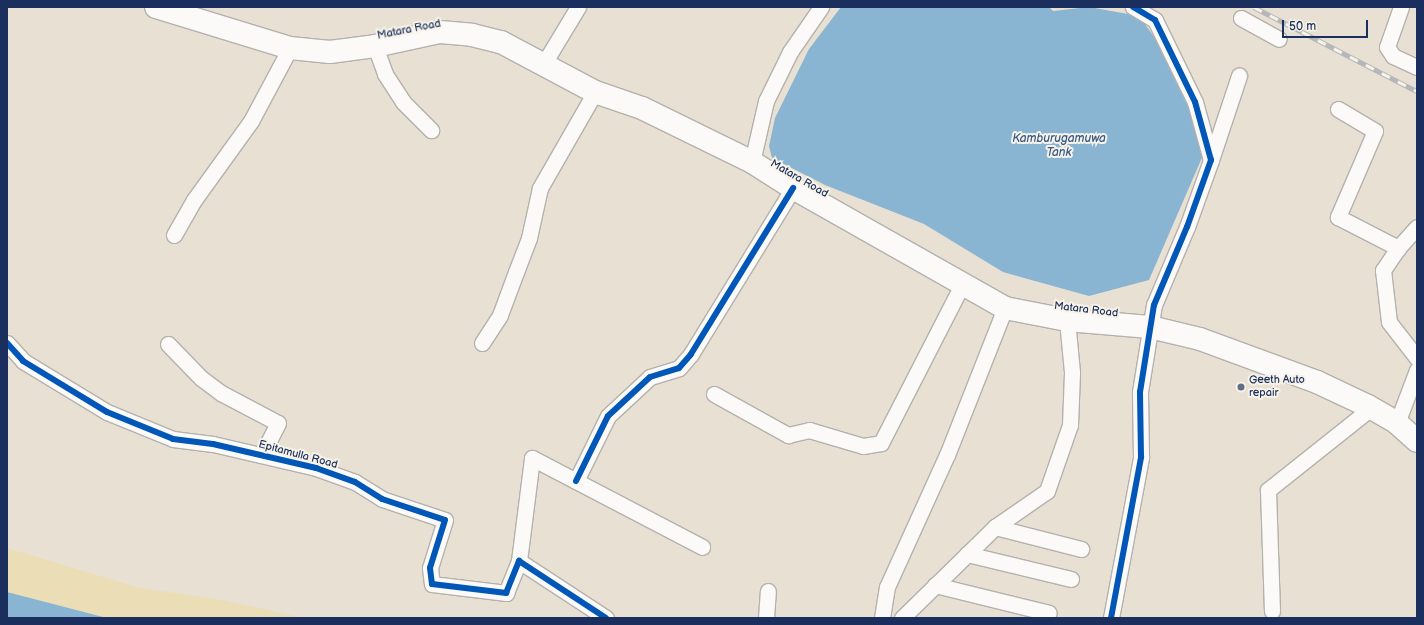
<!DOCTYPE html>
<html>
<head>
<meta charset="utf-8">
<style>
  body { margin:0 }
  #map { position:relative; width:1424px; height:625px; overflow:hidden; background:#e8e0d2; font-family:"Balsamiq Sans",sans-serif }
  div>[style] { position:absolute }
  .sand>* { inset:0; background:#ebddb5 }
  .water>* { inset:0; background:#89b5d3 }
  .roads { filter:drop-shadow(1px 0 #b4b1ad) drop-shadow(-1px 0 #b4b1ad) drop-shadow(0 1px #b4b1ad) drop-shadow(0 -1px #b4b1ad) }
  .minor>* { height:15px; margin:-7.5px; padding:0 7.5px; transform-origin:7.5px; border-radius:7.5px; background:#fcfaf8 }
  .highway>* { height:22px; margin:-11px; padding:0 11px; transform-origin:11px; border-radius:11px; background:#fcfaf8 }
  .rail>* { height:4.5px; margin-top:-2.25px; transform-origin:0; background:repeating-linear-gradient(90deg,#f7f3e8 0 9px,#b6b7ba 0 18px); box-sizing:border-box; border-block:1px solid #b6b7ba }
  .cycleway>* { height:6px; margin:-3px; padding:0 3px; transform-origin:3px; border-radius:3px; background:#0057b8 }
  .dots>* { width:11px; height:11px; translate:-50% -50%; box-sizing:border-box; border:2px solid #f7f3e8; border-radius:50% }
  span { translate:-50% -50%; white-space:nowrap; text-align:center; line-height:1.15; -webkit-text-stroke:4px #f7f3e8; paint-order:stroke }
  .street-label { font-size:11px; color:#1b2f5e }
  .poi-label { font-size:11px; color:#1b2f5e }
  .left { translate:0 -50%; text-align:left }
  .water-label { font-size:12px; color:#335787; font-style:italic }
  .frame { position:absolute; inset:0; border:8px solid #1b2f5e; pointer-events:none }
  .scale { position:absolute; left:1282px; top:20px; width:86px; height:18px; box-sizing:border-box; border:2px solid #1b2f5e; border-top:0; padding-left:5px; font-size:12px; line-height:14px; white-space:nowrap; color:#1b2f5e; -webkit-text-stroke:3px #f7f3e8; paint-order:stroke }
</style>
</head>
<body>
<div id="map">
  <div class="sand">
    <div style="clip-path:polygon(7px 548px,140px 588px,222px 600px,303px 618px,107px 618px,7px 592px)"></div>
  </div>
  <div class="water">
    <div style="clip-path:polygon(841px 7px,1049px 7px,1053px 11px,1089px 7px,1139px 16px,1181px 74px,1204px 153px,1149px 280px,1089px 296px,1003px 272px,924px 224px,825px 185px,772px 158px,769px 146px,775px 118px,809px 49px)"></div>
    <div style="clip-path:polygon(7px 592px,107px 618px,7px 618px)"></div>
  </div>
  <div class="roads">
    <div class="minor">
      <div style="left:1401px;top:7px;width:42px;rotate:109.3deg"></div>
      <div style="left:1387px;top:47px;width:11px;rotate:56deg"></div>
      <div style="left:1393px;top:56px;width:26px;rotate:25deg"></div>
      <div style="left:1241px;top:18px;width:43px;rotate:28.9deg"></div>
      <div style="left:375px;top:46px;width:30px;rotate:70deg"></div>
      <div style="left:385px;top:74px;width:33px;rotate:57deg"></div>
      <div style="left:403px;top:102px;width:40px;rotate:45deg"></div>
      <div style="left:543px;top:65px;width:68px;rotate:-58.9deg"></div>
      <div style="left:1338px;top:109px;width:43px;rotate:30.7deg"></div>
      <div style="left:1375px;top:131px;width:94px;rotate:113.3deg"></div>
      <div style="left:1338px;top:217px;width:68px;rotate:27.3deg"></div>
      <div style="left:1211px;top:160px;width:89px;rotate:-71.6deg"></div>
      <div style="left:752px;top:162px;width:63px;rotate:-77.1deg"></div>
      <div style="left:766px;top:101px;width:55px;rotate:-63.9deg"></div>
      <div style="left:790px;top:52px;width:55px;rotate:-55.4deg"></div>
      <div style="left:1417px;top:227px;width:28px;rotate:132deg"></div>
      <div style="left:1398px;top:248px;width:27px;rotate:124deg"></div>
      <div style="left:1383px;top:270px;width:52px;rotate:83.4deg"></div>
      <div style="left:1389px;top:322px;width:46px;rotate:52.1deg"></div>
      <div style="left:174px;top:235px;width:40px;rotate:-60.3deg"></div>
      <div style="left:194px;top:200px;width:97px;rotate:-54.2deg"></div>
      <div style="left:251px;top:121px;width:83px;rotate:-61.9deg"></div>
      <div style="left:7px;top:343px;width:24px;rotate:48deg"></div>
      <div style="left:23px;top:361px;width:98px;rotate:31.3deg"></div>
      <div style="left:107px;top:412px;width:71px;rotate:22.2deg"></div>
      <div style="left:173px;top:439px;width:40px;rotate:7.1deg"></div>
      <div style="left:213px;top:444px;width:106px;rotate:13.1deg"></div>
      <div style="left:316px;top:468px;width:41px;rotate:19.7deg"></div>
      <div style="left:355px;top:482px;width:32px;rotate:32deg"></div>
      <div style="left:382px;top:499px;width:66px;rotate:18.4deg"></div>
      <div style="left:445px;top:520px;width:50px;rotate:107.4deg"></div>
      <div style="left:430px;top:568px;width:16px;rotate:83deg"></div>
      <div style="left:432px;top:584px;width:75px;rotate:6.9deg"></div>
      <div style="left:506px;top:593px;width:35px;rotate:-68deg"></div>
      <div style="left:519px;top:561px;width:104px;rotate:33.2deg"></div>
      <div style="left:482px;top:343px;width:33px;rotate:-57deg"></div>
      <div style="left:500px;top:315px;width:46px;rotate:-69.6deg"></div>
      <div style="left:516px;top:272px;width:36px;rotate:-69deg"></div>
      <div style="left:529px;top:238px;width:51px;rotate:-77.6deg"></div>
      <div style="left:540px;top:188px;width:111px;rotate:-60.2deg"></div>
      <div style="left:168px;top:344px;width:47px;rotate:45.9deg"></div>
      <div style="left:201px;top:378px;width:25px;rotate:37deg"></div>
      <div style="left:221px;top:393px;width:64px;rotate:27.8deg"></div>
      <div style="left:278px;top:423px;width:36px;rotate:117deg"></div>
      <div style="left:714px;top:394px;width:85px;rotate:29deg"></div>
      <div style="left:788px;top:435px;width:22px;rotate:-13deg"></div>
      <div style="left:809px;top:430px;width:56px;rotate:16.5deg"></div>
      <div style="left:863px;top:446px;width:18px;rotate:-9deg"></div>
      <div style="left:881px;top:443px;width:180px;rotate:-62.9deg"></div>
      <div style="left:1397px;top:423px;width:57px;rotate:-69.3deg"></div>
      <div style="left:576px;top:481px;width:72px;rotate:-63.8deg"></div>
      <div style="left:608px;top:416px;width:57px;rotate:-42.9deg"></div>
      <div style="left:650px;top:377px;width:30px;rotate:-17deg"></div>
      <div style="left:679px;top:368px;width:18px;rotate:-49deg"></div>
      <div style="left:691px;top:354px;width:195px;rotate:-58.4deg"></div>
      <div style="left:995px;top:527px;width:89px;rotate:14.3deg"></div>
      <div style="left:967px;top:554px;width:107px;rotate:13.5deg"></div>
      <div style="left:519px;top:561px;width:104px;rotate:-82.8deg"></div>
      <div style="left:532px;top:458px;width:192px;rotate:27.6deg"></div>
      <div style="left:935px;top:585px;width:117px;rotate:13.8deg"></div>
      <div style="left:1272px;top:611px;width:121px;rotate:-91.9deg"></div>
      <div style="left:1268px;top:490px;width:132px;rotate:-38.5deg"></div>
      <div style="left:766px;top:618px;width:27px;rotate:-86deg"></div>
      <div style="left:882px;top:618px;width:31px;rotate:-81deg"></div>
      <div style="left:887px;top:587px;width:145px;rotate:-65.6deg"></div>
      <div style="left:947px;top:455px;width:158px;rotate:-68.5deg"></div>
      <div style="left:902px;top:618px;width:130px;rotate:-44.4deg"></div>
      <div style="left:995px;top:527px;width:63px;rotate:-34.7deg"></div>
      <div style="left:1047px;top:491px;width:70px;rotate:-70.8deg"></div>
      <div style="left:1070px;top:425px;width:53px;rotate:-87.8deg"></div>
      <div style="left:1072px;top:372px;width:52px;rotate:-95.5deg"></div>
      <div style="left:1111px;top:618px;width:164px;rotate:-79.4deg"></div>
      <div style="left:1141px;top:457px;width:65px;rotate:-90.9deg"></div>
      <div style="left:1140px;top:392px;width:88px;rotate:-80.9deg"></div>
      <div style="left:1154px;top:305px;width:85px;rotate:-67.1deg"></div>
      <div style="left:1187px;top:227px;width:71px;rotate:-70.3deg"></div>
      <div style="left:1211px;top:160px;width:60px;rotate:-105.4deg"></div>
      <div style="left:1195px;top:102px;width:91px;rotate:-116deg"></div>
      <div style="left:1155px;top:20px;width:26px;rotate:-149deg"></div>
    </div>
    <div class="highway">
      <div style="left:156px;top:7px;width:140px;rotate:17deg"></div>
      <div style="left:290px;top:48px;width:40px;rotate:5.7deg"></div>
      <div style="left:330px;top:52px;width:45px;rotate:-7.6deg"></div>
      <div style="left:375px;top:46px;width:66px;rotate:-12.2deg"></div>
      <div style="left:440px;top:32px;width:32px;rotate:5deg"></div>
      <div style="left:472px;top:35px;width:30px;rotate:14deg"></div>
      <div style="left:501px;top:42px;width:106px;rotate:28deg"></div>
      <div style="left:595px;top:92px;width:50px;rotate:18.8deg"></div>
      <div style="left:642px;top:108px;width:123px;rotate:26.1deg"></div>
      <div style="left:752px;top:162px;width:49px;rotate:32.4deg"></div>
      <div style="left:793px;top:188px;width:244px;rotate:29.5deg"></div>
      <div style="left:1005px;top:308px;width:63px;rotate:11deg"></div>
      <div style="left:1067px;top:320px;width:83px;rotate:4.8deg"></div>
      <div style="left:1150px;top:327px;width:51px;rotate:13.5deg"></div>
      <div style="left:1200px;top:339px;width:125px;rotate:20.2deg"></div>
      <div style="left:1317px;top:382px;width:56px;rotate:25.2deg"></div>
      <div style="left:1368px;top:406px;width:34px;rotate:30deg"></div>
      <div style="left:1397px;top:423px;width:27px;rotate:42deg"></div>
    </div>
  </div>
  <div class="rail">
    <div style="left:1254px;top:7px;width:183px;rotate:27.3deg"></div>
  </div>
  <div class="cycleway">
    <div style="left:7px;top:343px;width:24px;rotate:48deg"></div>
    <div style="left:23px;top:361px;width:98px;rotate:31.3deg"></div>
    <div style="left:107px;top:412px;width:71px;rotate:22.2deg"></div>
    <div style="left:173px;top:439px;width:40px;rotate:7.1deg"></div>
    <div style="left:213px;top:444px;width:106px;rotate:13.1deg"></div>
    <div style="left:316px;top:468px;width:41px;rotate:19.7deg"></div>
    <div style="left:355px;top:482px;width:32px;rotate:32deg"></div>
    <div style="left:382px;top:499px;width:66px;rotate:18.4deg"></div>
    <div style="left:445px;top:520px;width:50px;rotate:107.4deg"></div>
    <div style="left:430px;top:568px;width:16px;rotate:83deg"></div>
    <div style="left:432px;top:584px;width:75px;rotate:6.9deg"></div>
    <div style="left:506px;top:593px;width:35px;rotate:-68deg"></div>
    <div style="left:519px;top:561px;width:104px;rotate:33.2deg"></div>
    <div style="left:576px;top:481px;width:72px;rotate:-63.8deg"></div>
    <div style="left:608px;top:416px;width:57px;rotate:-42.9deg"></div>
    <div style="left:650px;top:377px;width:30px;rotate:-17deg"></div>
    <div style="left:679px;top:368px;width:18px;rotate:-49deg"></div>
    <div style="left:691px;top:354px;width:195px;rotate:-58.4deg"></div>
    <div style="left:1111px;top:618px;width:164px;rotate:-79.4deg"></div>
    <div style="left:1141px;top:457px;width:65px;rotate:-90.9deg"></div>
    <div style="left:1140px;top:392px;width:88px;rotate:-80.9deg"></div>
    <div style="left:1154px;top:305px;width:85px;rotate:-67.1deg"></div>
    <div style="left:1187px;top:227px;width:71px;rotate:-70.3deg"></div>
    <div style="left:1211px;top:160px;width:60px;rotate:-105.4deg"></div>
    <div style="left:1195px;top:102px;width:91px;rotate:-116deg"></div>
    <div style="left:1155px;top:20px;width:26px;rotate:-149deg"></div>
  </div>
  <div class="dots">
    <div style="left:1241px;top:387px;background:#636d87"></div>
  </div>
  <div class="street-label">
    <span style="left:409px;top:30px;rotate:-11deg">Matara Road</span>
    <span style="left:799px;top:179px;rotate:30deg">Matara Road</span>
    <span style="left:1086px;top:310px;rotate:7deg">Matara Road</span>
    <span style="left:298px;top:455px;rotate:15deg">Epitamulla Road</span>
  </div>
  <div class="poi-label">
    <span class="left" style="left:1249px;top:387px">Geeth Auto<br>repair</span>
  </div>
  <div class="water-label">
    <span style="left:1059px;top:146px">Kamburugamuwa<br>Tank</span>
  </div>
  <div class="frame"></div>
  <div class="scale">50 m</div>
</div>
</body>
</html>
